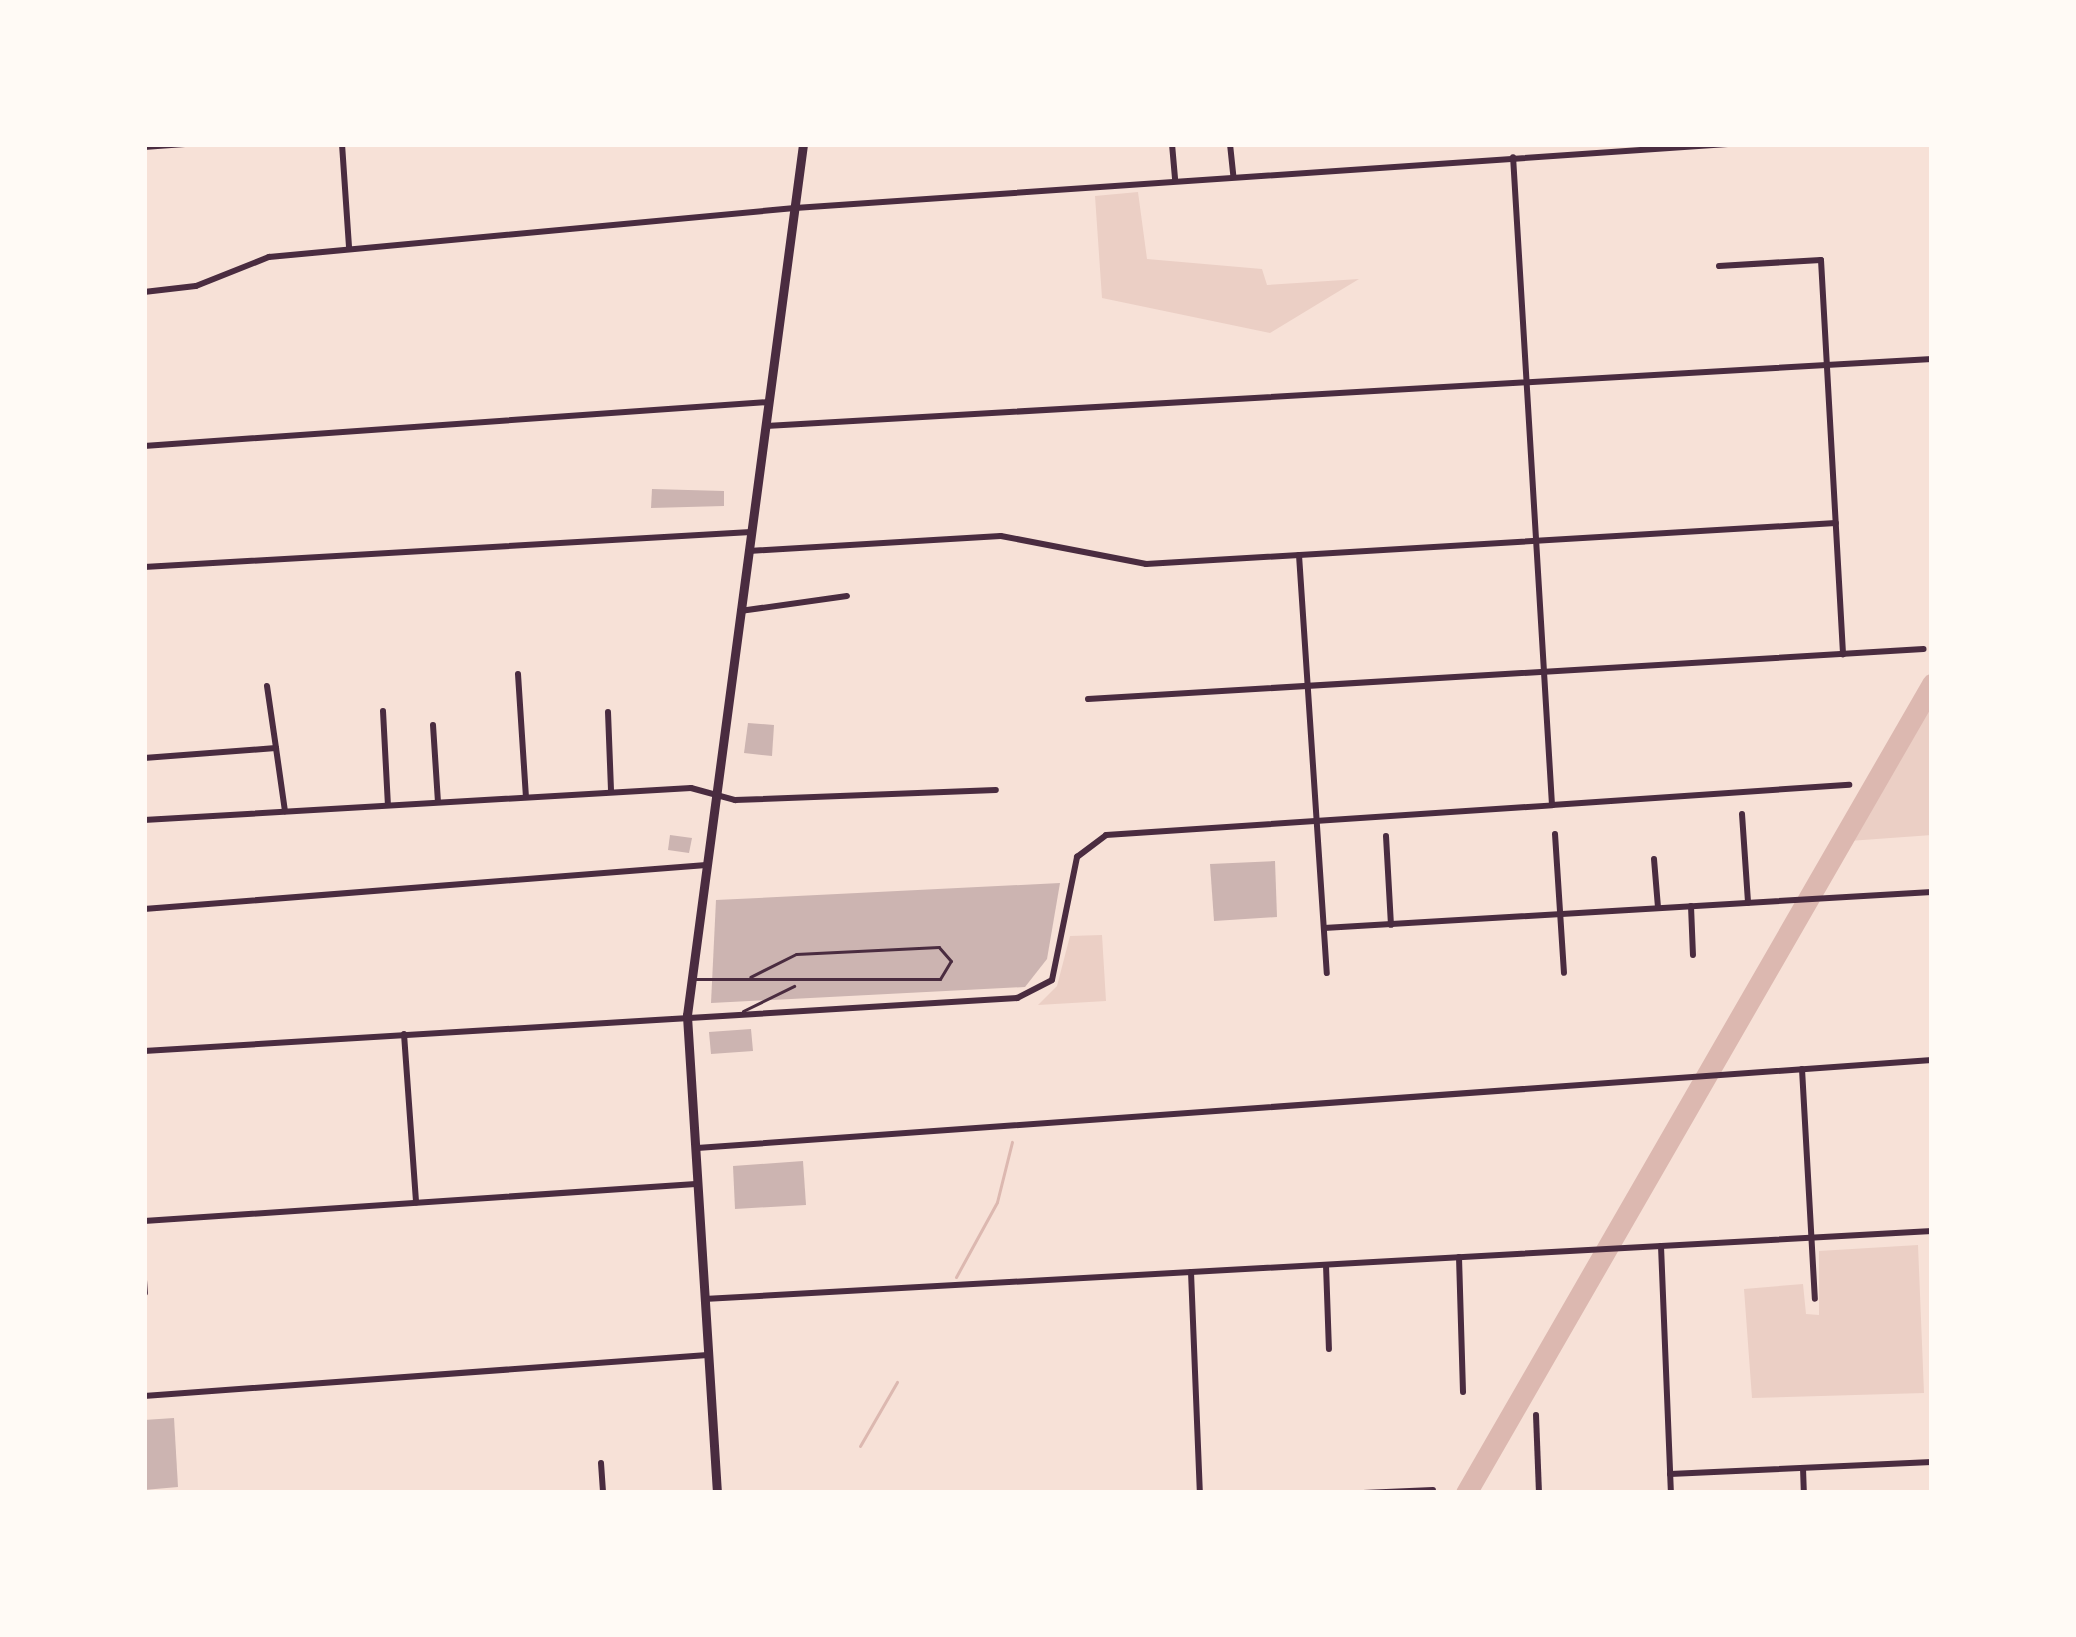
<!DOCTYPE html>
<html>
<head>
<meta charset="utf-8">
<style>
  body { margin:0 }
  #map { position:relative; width:2076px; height:1637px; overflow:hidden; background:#f7e1d7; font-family:Merriweather,serif }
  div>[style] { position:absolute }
  .green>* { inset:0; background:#ebcfc5 }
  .stream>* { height:3px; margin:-1.5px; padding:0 1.5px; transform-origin:1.5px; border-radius:1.5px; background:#dcb8b0 }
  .river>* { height:21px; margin:-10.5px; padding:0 10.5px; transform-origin:10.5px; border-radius:10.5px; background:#dcb8b0 }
  .building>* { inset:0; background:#ccb4b1 }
  .service>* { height:3px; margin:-1.5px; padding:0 1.5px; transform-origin:1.5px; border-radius:1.5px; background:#4a2c40 }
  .minor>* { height:6px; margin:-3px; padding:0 3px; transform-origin:3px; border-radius:3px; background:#4a2c40 }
  .tertiary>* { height:6px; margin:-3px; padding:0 3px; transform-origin:3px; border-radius:3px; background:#4a2c40 }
  .primary>* { height:9px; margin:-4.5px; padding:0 4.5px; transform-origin:4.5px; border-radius:4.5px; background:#4a2c40 }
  span { translate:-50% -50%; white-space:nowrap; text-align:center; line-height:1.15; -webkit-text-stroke:9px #fffaf5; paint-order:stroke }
  .frame { position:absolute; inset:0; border:147px solid #fffaf5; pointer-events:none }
</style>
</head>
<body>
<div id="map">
  <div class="green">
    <div style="clip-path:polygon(1138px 192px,1147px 259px,1262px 269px,1267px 285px,1359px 279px,1270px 333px,1102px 298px,1095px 196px)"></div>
    <div style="clip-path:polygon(1932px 678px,1932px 835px,1835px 842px)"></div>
    <div style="clip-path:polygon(1102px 935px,1106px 1001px,1038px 1005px,1057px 986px,1070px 936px)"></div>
    <div style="clip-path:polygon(1918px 1245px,1924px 1393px,1752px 1398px,1744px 1289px,1803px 1284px,1806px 1314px,1819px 1315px,1819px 1251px)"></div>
  </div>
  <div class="stream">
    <div style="left:956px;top:1277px;width:85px;rotate:-61.3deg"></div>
    <div style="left:997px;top:1202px;width:62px;rotate:-76deg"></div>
    <div style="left:860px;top:1446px;width:74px;rotate:-60deg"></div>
  </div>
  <div class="river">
    <div style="left:1466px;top:1493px;width:934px;rotate:-60.06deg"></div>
  </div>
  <div class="building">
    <div style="clip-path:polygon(652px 489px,724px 491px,724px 506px,651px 508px)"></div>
    <div style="clip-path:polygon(748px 723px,774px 725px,772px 756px,744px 753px)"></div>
    <div style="clip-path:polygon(670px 835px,692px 838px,689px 853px,668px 850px)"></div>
    <div style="clip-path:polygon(1275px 861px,1277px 917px,1214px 921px,1210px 864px)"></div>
    <div style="clip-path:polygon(1060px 883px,1047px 959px,1025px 987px,711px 1003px,716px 900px)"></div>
    <div style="clip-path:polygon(751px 1029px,753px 1051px,711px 1054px,709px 1032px)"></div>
    <div style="clip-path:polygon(803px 1161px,806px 1205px,735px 1209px,733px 1166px)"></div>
    <div style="clip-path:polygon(174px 1418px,178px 1487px,144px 1490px,144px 1420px)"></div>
  </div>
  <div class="service">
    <div style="left:694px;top:979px;width:246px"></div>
    <div style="left:940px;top:979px;width:21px;rotate:-59deg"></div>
    <div style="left:951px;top:961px;width:18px;rotate:-131deg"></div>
    <div style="left:939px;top:947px;width:143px;rotate:177.2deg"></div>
    <div style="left:796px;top:954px;width:51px;rotate:153.4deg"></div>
    <div style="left:743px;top:1011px;width:57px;rotate:-26.1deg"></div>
  </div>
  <div class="minor">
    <div style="left:342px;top:144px;width:104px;rotate:86.1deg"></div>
    <div style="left:1172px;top:144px;width:35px;rotate:85deg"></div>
    <div style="left:1230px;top:144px;width:31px;rotate:84deg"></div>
    <div style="left:144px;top:147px;width:41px;rotate:-4.2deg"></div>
    <div style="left:1719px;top:266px;width:102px;rotate:-3.4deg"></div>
    <div style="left:1821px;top:260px;width:395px;rotate:86.8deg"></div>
    <div style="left:144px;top:292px;width:52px;rotate:-6.6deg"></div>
    <div style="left:196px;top:286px;width:79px;rotate:-21.7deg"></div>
    <div style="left:269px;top:257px;width:528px;rotate:-5.32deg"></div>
    <div style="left:766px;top:426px;width:1168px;rotate:-3.29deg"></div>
    <div style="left:144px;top:446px;width:627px;rotate:-4.03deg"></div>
    <div style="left:749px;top:551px;width:252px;rotate:-3.4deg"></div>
    <div style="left:1001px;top:536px;width:148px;rotate:10.9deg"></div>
    <div style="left:1146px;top:564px;width:691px;rotate:-3.4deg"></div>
    <div style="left:1299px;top:555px;width:419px;rotate:86.2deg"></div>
    <div style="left:144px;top:567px;width:608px;rotate:-3.3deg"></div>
    <div style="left:740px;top:611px;width:108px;rotate:-8deg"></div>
    <div style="left:518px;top:674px;width:123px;rotate:86.3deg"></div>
    <div style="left:267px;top:686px;width:63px;rotate:81.7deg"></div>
    <div style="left:1088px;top:699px;width:837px;rotate:-3.42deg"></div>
    <div style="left:383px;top:711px;width:94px;rotate:87deg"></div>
    <div style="left:608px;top:712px;width:79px;rotate:87.8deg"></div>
    <div style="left:433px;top:725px;width:77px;rotate:86.3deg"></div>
    <div style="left:144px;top:758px;width:132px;rotate:-4.3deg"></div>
    <div style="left:276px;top:748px;width:64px;rotate:81.9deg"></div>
    <div style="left:1552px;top:805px;width:298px;rotate:-3.9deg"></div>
    <div style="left:1742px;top:814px;width:89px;rotate:86.1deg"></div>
    <div style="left:144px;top:820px;width:548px;rotate:-3.35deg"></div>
    <div style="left:691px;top:788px;width:46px;rotate:15.3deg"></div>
    <div style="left:735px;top:800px;width:261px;rotate:-2.2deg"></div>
    <div style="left:1555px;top:834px;width:139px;rotate:86.3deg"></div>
    <div style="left:1386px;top:836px;width:89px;rotate:86.8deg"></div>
    <div style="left:1654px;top:859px;width:49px;rotate:85.3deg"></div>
    <div style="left:1691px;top:906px;width:49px;rotate:87.7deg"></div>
    <div style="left:144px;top:909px;width:564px;rotate:-4.48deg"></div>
    <div style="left:1324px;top:928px;width:609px;rotate:-3.39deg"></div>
    <div style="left:404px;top:1034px;width:169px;rotate:85.9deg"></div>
    <div style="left:1802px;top:1069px;width:230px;rotate:86.8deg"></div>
    <div style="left:697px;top:1148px;width:1238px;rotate:-4.08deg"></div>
    <div style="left:144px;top:1221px;width:553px;rotate:-3.83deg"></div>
    <div style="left:1661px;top:1246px;width:247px;rotate:87.7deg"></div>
    <div style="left:1459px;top:1257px;width:135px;rotate:88.3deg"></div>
    <div style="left:1326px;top:1265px;width:84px;rotate:88deg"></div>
    <div style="left:1191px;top:1272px;width:221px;rotate:87.7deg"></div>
    <div style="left:144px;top:1280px;width:13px;rotate:86deg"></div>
    <div style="left:704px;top:1299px;width:1230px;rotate:-3.17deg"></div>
    <div style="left:1536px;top:1415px;width:78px;rotate:87.8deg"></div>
    <div style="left:601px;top:1463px;width:30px;rotate:86deg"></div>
    <div style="left:1803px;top:1468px;width:25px;rotate:88deg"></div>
    <div style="left:1670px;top:1474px;width:262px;rotate:-2.6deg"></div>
    <div style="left:1363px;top:1493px;width:70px;rotate:-2.5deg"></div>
  </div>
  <div class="tertiary">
    <div style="left:795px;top:208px;width:935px;rotate:-3.92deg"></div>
    <div style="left:144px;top:1051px;width:875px;rotate:-3.47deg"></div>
    <div style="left:1017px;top:998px;width:39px;rotate:-27deg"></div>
    <div style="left:1052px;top:980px;width:126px;rotate:-78.5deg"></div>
    <div style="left:1077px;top:857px;width:36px;rotate:-37deg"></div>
    <div style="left:1106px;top:835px;width:447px;rotate:-3.8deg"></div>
    <div style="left:1552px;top:805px;width:649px;rotate:-93.44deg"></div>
    <div style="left:144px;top:1396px;width:565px;rotate:-4.16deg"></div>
  </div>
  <div class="primary">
    <div style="left:717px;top:1493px;width:479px;rotate:-93.6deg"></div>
    <div style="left:687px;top:1015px;width:879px;rotate:-82.41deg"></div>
  </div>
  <div class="frame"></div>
</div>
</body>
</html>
